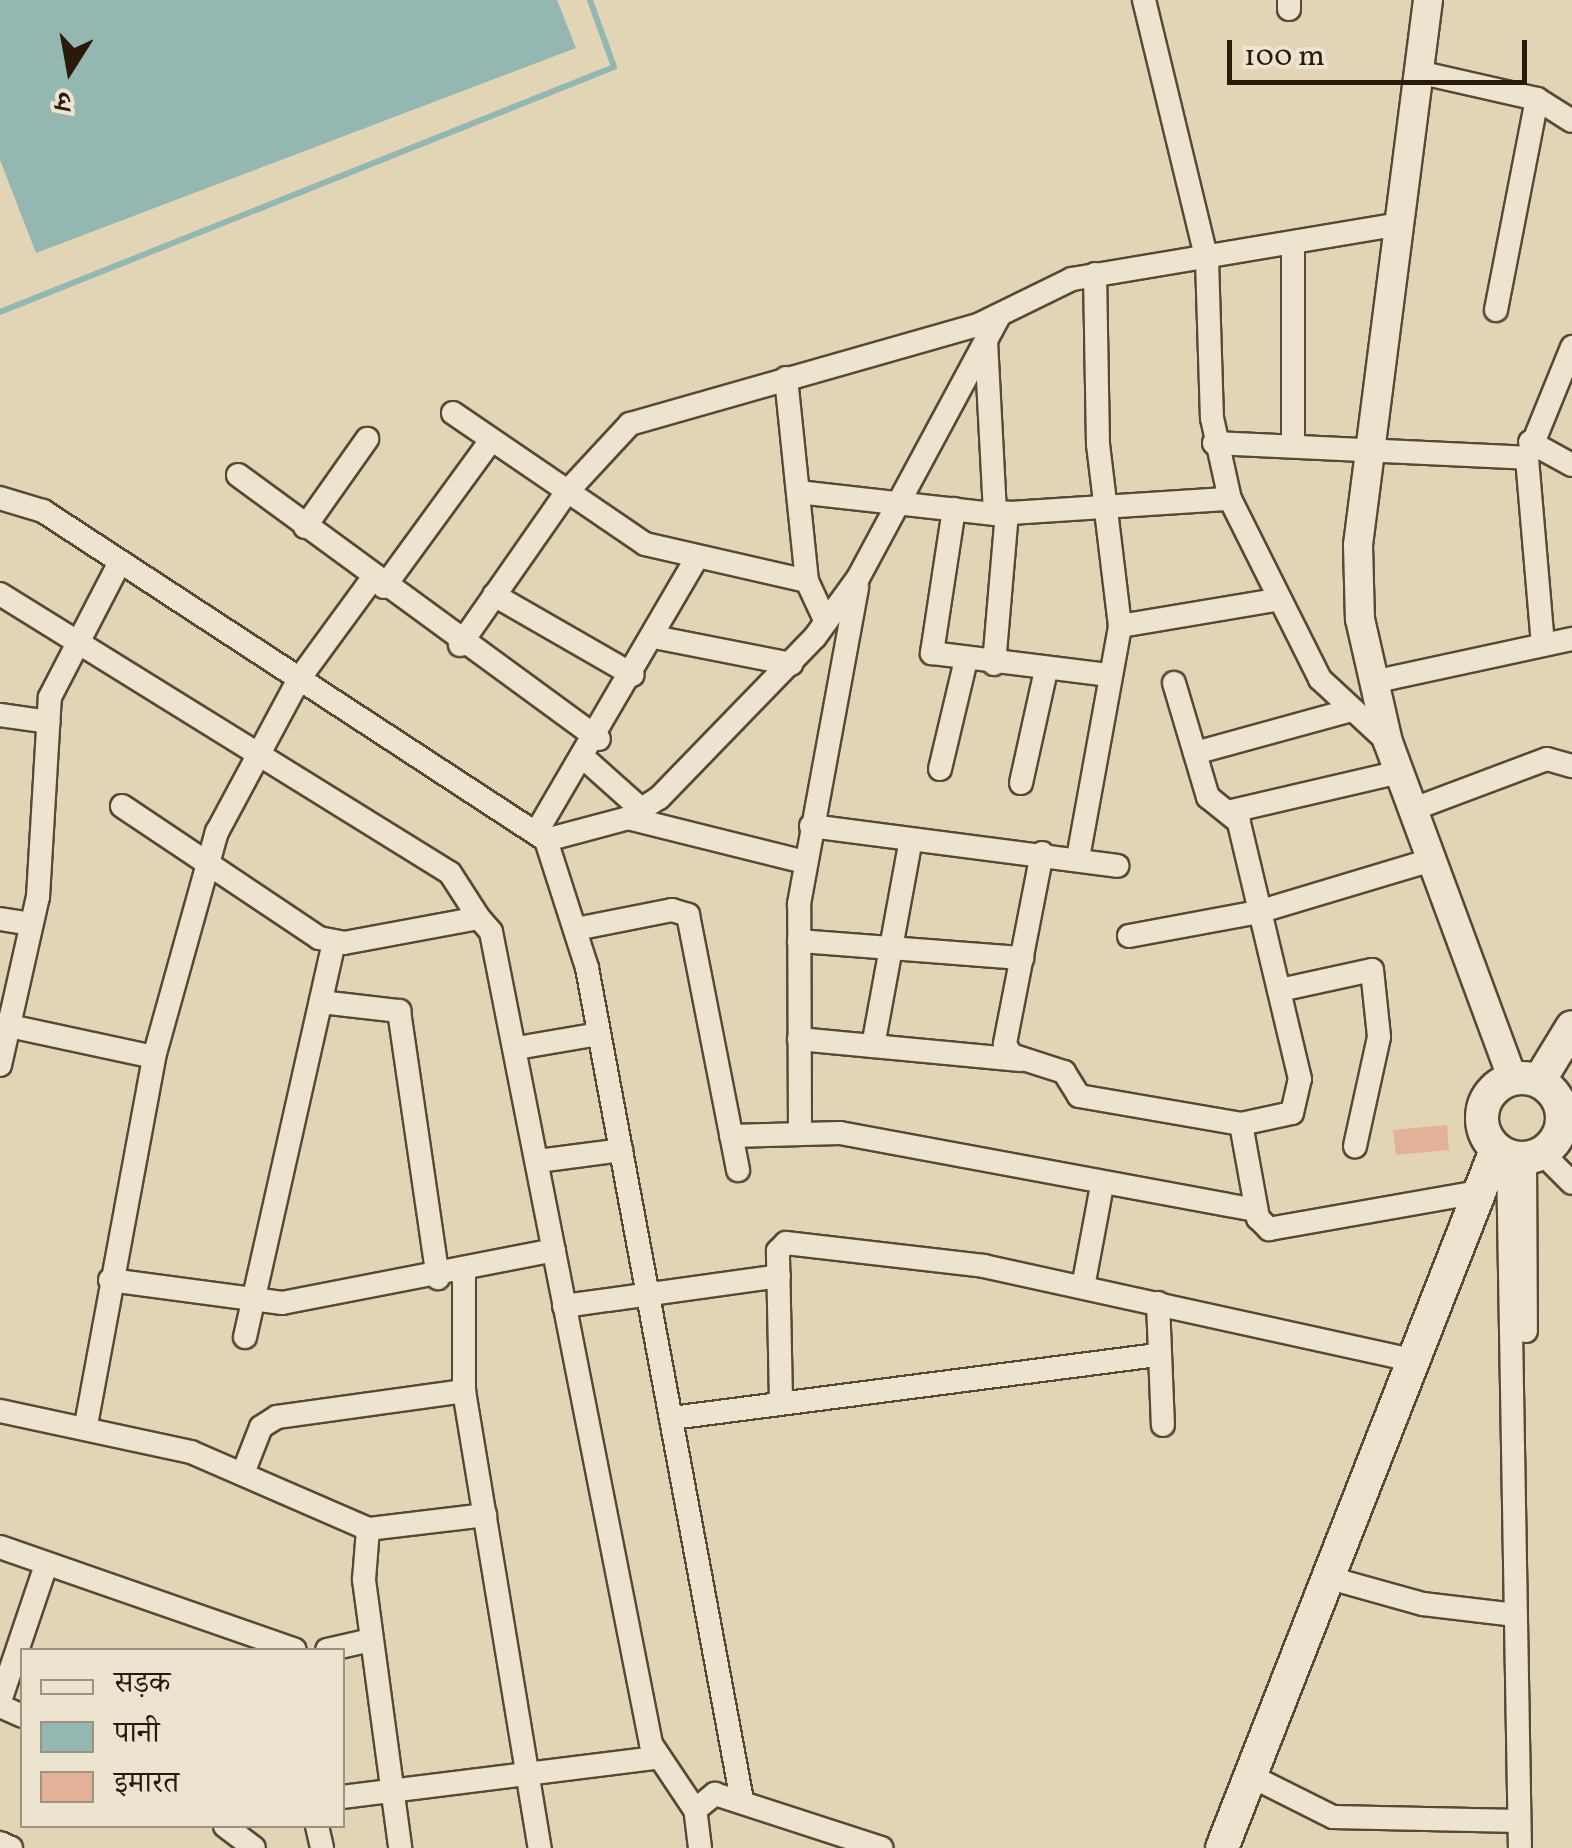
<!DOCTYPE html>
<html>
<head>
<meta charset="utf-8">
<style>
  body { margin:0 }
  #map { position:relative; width:1572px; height:1848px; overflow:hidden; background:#e1d5b5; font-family:Vollkorn,"Noto Serif Devanagari",serif }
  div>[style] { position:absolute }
  .water>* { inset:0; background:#94b8b1 }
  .stream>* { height:6px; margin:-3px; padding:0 3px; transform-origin:3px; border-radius:3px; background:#94b8b1 }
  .building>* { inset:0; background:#e3b198 }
  .roads { filter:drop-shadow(2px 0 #584934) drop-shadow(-2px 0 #584934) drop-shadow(0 2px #584934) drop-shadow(0 -2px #584934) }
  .minor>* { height:22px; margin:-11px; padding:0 11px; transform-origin:11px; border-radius:11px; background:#ece4cf }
  .tertiary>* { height:28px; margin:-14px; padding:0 14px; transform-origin:14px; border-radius:14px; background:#ece4cf }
  .secondary>* { height:32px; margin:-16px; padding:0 16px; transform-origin:16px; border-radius:16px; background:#ece4cf }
  .secondary>.ring { margin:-16px; padding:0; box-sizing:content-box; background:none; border:32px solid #ece4cf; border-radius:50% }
  span { translate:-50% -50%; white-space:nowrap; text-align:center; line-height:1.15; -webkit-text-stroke:8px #ece4cf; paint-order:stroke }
  .legend { position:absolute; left:20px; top:1648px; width:325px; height:180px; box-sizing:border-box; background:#ece4cf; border:2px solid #9e9380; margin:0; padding:12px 18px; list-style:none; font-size:30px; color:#2a1a09 }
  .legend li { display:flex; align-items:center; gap:20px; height:50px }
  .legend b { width:50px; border:2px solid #9e9380 }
  .north { position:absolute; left:20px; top:20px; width:100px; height:100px; -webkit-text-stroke:8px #ece4cf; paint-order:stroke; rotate:191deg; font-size:28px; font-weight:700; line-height:40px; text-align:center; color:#2a1a09 }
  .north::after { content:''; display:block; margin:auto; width:35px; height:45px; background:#2a1a09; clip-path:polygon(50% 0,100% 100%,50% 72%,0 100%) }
  .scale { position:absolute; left:1227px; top:40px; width:300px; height:45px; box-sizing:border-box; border:5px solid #2a1a09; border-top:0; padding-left:12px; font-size:30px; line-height:35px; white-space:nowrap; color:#2a1a09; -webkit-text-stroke:8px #ece4cf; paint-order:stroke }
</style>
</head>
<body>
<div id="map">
  <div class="water">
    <div style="clip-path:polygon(0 0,557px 0,576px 48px,36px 253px,0 160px)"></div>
  </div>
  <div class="stream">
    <div style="left:0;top:312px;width:661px;rotate:-21.75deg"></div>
    <div style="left:614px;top:67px;width:71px;rotate:-109.7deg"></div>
  </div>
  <div class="building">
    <div style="clip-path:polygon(1447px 1125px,1449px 1150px,1396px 1155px,1393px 1130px)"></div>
  </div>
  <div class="roads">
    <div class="minor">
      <div style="left:1144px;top:0;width:268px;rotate:76.4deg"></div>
      <div style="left:1207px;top:260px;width:158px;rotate:88.2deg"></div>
      <div style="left:1212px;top:418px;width:83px;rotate:77.5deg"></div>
      <div style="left:1230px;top:499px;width:201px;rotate:63.4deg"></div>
      <div style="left:1320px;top:679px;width:93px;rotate:42.8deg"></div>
      <div style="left:1289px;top:9px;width:9px;rotate:-90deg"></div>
      <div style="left:1418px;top:72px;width:122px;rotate:12.8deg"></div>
      <div style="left:1537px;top:99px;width:41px;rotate:32.2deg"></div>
      <div style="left:1496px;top:310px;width:215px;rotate:-79deg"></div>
      <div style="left:986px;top:341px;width:173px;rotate:87deg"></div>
      <div style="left:786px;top:378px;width:204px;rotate:84.1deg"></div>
      <div style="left:453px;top:413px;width:232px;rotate:34.3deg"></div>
      <div style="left:645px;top:544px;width:166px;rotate:12.9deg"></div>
      <div style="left:807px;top:581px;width:45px;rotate:65.1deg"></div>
      <div style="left:1530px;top:442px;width:48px;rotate:28.7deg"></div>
      <div style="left:1214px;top:443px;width:313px;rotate:2.7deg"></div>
      <div style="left:1293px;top:446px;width:199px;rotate:-90deg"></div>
      <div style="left:238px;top:475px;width:447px;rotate:36.2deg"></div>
      <div style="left:798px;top:492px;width:198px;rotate:6.4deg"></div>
      <div style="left:995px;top:514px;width:235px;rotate:-3.7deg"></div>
      <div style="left:0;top:498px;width:45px;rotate:16.8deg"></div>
      <div style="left:43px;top:511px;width:601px;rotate:33.19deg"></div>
      <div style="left:546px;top:840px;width:134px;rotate:72.2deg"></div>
      <div style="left:587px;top:968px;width:846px;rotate:79.45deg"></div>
      <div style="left:954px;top:509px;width:146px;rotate:98.7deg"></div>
      <div style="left:932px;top:653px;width:178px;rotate:7.1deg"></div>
      <div style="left:305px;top:527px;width:108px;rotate:-54.8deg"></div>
      <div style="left:384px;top:587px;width:182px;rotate:-53.9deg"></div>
      <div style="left:0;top:594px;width:529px;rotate:31.8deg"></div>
      <div style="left:450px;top:873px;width:54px;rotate:57.2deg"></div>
      <div style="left:494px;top:595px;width:160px;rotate:29.9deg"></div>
      <div style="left:1120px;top:626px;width:157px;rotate:-9.5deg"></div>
      <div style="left:654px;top:637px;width:140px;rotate:11.1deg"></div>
      <div style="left:460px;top:645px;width:185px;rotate:-55.1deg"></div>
      <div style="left:566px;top:493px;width:94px;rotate:-47.2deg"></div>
      <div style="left:630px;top:424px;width:364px;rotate:-15.9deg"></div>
      <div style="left:980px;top:324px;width:102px;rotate:-26.1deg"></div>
      <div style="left:1072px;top:279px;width:333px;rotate:-9.5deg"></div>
      <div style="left:1543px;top:645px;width:188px;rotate:-94.9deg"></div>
      <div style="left:1527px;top:458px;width:120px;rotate:-67.9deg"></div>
      <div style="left:994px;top:664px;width:152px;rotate:-85.1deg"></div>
      <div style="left:1373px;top:682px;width:204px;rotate:-12.2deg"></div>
      <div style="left:0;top:715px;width:49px;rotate:8.1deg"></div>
      <div style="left:1195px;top:753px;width:159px;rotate:-15.4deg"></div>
      <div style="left:585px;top:759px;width:75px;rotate:41.8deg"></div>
      <div style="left:940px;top:769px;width:112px;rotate:-76.6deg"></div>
      <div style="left:1021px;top:783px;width:116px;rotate:-77.5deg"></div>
      <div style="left:122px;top:806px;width:237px;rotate:33.8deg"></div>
      <div style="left:319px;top:938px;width:25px;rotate:11deg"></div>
      <div style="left:344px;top:943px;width:137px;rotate:-10.5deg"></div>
      <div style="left:479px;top:918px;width:18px;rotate:49deg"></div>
      <div style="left:491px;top:932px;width:828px;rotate:78.85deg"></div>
      <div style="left:651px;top:1744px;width:79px;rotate:56.3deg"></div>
      <div style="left:1411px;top:810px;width:145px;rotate:-20.6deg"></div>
      <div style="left:1547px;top:759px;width:26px;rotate:16deg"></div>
      <div style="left:1232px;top:811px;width:171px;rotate:-13.1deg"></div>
      <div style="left:628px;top:818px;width:181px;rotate:14deg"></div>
      <div style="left:811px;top:826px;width:309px;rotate:7.4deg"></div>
      <div style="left:536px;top:833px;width:315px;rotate:-59.7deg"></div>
      <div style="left:546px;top:840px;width:85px;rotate:-15deg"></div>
      <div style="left:628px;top:818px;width:37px;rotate:-33deg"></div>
      <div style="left:659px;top:798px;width:224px;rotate:-45.9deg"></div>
      <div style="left:815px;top:637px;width:73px;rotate:-53.9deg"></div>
      <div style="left:858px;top:578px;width:298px;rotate:-61.7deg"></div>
      <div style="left:1042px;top:853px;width:195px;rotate:101deg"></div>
      <div style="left:1005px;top:1044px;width:13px;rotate:61deg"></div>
      <div style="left:1011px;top:1055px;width:56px;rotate:17.8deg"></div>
      <div style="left:1064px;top:1072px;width:28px;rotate:58deg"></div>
      <div style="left:1079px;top:1096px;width:164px;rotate:9.8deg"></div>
      <div style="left:1241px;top:1124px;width:52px;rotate:-12.2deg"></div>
      <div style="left:1292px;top:1113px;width:35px;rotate:-77deg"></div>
      <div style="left:1300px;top:1079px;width:264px;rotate:-103.4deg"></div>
      <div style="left:1239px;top:822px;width:40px;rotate:-141deg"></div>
      <div style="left:1208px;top:797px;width:119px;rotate:-106.6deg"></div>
      <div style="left:1078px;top:858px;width:236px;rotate:-79.7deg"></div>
      <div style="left:1120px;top:626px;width:182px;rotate:-96.9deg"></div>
      <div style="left:1098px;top:445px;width:171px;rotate:-91deg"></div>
      <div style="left:0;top:919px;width:31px;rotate:9deg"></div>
      <div style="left:576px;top:929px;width:98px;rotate:-11.2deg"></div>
      <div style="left:672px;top:910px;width:17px;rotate:17deg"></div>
      <div style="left:688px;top:915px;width:260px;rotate:78.9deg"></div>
      <div style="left:1129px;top:936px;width:131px;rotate:-10.5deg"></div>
      <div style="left:1258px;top:912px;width:177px;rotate:-16.7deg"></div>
      <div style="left:799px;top:941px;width:224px;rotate:4.4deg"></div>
      <div style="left:1280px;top:990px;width:94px;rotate:-12.3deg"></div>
      <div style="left:1372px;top:970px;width:67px;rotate:84deg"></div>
      <div style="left:1379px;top:1037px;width:112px;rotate:102.4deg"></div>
      <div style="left:321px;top:1002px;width:79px;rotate:6.6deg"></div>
      <div style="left:399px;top:1011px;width:270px;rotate:81.7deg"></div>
      <div style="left:0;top:1024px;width:157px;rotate:12.1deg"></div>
      <div style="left:799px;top:1039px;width:222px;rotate:5.4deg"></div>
      <div style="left:873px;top:1046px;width:210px;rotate:-79.6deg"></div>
      <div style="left:517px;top:1048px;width:83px;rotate:-9.7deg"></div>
      <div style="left:0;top:1065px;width:172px;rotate:-77.3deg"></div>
      <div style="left:38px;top:897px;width:200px;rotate:-86.6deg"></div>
      <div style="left:50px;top:697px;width:152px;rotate:-62.6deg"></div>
      <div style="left:1241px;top:1124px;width:96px;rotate:79.7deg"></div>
      <div style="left:1258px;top:1218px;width:16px;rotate:45deg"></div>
      <div style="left:1269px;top:1229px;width:207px;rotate:-10deg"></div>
      <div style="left:800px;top:1134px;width:230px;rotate:-90.2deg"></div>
      <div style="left:799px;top:904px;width:322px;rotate:-79.6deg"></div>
      <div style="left:731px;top:1136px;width:109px;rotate:-1.6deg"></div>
      <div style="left:840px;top:1133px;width:423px;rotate:10.5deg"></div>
      <div style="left:1542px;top:1153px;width:42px;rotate:45deg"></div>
      <div style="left:1508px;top:1157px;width:691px;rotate:89.01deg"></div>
      <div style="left:1525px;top:1159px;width:172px;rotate:89.7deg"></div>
      <div style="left:538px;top:1161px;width:84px;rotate:-7.5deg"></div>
      <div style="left:464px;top:1271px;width:120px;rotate:90deg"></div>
      <div style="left:464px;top:1391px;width:463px;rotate:80.6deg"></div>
      <div style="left:110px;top:1280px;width:174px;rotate:7.6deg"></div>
      <div style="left:282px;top:1303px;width:277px;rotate:-11deg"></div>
      <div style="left:1083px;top:1287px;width:104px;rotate:-79.4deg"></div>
      <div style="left:1158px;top:1303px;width:122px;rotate:87.7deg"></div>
      <div style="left:564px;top:1306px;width:217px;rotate:-7.9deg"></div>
      <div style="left:245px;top:1337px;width:404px;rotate:-77.3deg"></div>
      <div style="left:781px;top:1400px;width:149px;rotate:-91.2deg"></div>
      <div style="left:778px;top:1251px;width:11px;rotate:-45deg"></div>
      <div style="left:786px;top:1243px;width:199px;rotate:6.6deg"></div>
      <div style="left:984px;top:1266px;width:434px;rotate:12.4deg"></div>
      <div style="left:0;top:1411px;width:195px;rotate:12.1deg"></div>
      <div style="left:191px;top:1452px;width:193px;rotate:23.5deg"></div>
      <div style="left:368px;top:1529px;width:51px;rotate:94.5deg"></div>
      <div style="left:364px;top:1580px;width:270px;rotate:82.3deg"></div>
      <div style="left:672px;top:1418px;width:492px;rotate:-7.4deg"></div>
      <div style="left:86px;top:1425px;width:374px;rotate:-79.5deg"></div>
      <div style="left:154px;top:1057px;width:234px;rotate:-74.4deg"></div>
      <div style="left:217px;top:832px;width:174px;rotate:-61.8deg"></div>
      <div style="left:299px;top:679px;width:125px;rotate:-53.8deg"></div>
      <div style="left:243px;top:1473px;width:49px;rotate:-68.6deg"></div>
      <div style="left:261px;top:1427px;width:19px;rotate:-32deg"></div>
      <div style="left:277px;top:1417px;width:189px;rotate:-7.9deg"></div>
      <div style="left:368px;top:1529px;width:118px;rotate:-6.8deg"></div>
      <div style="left:0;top:1547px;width:312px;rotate:19.2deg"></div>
      <div style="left:1326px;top:1577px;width:101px;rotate:15.6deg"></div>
      <div style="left:1423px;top:1604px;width:93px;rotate:6.8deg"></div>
      <div style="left:327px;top:1650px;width:45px;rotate:-12.8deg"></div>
      <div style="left:0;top:1701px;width:144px;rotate:-71.3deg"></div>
      <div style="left:0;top:1706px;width:24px;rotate:24deg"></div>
      <div style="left:1249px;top:1775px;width:94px;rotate:26.6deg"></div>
      <div style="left:1333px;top:1817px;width:186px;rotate:1.2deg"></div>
      <div style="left:342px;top:1797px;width:316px;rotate:-7.1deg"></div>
      <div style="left:225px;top:1826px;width:36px;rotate:37deg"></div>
      <div style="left:317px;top:1826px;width:23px;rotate:77deg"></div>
      <div style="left:0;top:1843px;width:12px;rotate:24deg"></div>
      <div style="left:700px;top:1848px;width:38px;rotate:-97deg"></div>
      <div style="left:695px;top:1810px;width:26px;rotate:-39deg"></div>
      <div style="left:715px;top:1794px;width:175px;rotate:18deg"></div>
    </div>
    <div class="tertiary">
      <div style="left:1428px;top:0;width:549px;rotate:97.32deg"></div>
      <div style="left:1358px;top:545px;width:74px;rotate:88.5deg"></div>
      <div style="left:1360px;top:619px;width:126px;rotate:77.2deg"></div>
      <div style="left:1388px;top:742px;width:358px;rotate:69.7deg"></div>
    </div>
    <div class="secondary">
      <div class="ring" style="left:1482px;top:1078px;width:48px;height:48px"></div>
      <div style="left:1539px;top:1081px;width:63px;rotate:-58.6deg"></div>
      <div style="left:1222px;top:1848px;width:750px;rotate:-68.57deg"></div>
    </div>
  </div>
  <ul class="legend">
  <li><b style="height:12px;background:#ece4cf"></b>सड़क</li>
  <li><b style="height:28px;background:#94b8b1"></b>पानी</li>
  <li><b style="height:28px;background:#e3b198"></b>इमारत</li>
  </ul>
  <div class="north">उ</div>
  <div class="scale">100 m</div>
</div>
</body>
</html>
